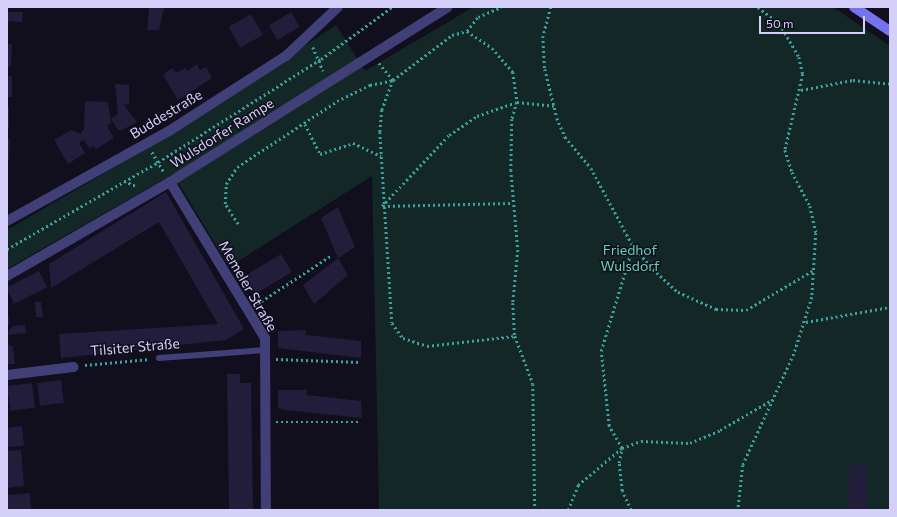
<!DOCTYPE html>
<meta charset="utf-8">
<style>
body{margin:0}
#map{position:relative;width:897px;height:517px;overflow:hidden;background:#110e1d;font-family:Commissioner,sans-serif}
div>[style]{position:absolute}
.green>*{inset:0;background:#122726}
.building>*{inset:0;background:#231d3c;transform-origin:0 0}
.path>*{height:2.5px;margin-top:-1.25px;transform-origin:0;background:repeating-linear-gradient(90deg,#3ba39d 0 2px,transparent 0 5px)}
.lane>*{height:6px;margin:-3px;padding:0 3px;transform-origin:3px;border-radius:3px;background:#413f77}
.street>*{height:10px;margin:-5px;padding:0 5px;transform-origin:5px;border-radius:5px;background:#413f77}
.secondary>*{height:10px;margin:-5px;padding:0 5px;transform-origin:5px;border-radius:5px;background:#7572ef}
span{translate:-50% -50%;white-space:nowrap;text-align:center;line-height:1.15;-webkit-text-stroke:3px #110e1d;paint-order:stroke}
.street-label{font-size:14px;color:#d5d0fa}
.park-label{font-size:14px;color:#65d1b6}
.frame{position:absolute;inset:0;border:8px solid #d5d0fa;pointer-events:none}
.scale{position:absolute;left:759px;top:16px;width:106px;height:18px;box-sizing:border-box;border:2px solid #d5d0fa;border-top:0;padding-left:5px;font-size:12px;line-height:14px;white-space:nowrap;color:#d5d0fa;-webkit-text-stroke:3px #110e1d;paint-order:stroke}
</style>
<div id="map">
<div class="green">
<div style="clip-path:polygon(473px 7px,833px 7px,890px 46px,890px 510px,379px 510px,372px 176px,229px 267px,173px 174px,7px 269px,7px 230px,173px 133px,336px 25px,365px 71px)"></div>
</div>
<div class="building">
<div style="clip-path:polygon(149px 7px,164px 8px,159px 30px,147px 30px)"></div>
<div style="clip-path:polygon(7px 12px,23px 12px,22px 22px,9px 21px,7px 29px)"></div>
<div style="left:291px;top:12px;width:17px;height:26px;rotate:59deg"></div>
<div style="left:251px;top:14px;width:24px;height:26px;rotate:60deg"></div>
<div style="clip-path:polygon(7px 44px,12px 44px,11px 66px,7px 66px)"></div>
<div style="clip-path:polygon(197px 64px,200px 70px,206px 67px,212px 78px,178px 100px,164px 77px,166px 72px,173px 68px,176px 73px,185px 68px,187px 71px)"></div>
<div style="left:7px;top:76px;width:5px;height:21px"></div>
<div style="clip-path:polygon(115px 84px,129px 85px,129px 104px,124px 105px,137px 122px,122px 130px,118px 130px,111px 119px,118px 114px)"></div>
<div style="clip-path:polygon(85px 101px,108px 102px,111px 123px,107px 126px,114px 138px,96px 149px,94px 146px,89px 148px,84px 140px,79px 143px,85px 153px,68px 164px,54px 140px,71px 130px,80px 134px,84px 129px)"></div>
<div style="left:7px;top:107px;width:2px;height:22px"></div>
<div style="clip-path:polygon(7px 139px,10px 139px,9px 161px,7px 161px)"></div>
<div style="clip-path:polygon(166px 192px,244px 329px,226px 340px,61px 358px,59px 334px,218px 324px,159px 222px,51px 288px,49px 264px)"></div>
<div style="clip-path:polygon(338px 207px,355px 247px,338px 258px,321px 218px)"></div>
<div style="left:281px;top:254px;width:21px;height:43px;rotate:59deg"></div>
<div style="clip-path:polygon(338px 258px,348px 275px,314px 304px,303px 285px)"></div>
<div style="left:39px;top:271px;width:18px;height:37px;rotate:63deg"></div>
<div style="clip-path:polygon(35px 302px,41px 302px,43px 317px,36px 317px)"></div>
<div style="clip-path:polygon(7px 308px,10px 324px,7px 325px)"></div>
<div style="clip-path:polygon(25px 325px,26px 333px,7px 335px,12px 326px)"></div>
<div style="clip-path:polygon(306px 330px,306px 335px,361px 341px,361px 358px,278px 348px,278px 331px)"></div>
<div style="clip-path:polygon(8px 344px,13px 347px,15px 364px,7px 364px)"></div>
<div style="clip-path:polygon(227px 374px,240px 374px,240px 383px,251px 383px,253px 510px,229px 510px)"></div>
<div style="left:61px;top:380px;width:23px;height:24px;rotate:83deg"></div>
<div style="left:32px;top:383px;width:25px;height:25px;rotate:83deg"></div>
<div style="clip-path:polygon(278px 390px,307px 390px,307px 395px,361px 401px,362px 418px,285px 410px,278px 408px)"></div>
<div style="clip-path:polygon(22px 426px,24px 446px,7px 447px,7px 428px)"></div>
<div style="clip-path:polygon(21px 450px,24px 486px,7px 488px,7px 451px)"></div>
<div style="left:867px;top:465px;width:45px;height:18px;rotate:90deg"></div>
<div style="clip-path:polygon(30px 493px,31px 510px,7px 510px,7px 495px)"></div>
</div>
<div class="path">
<div style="left:551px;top:7px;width:30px;rotate:105deg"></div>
<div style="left:543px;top:36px;width:33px;rotate:87deg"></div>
<div style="left:545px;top:69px;width:50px;rotate:76.2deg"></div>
<div style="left:557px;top:118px;width:21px;rotate:67deg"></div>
<div style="left:565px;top:137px;width:40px;rotate:50deg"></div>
<div style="left:591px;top:168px;width:89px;rotate:61.7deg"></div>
<div style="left:633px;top:246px;width:30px;rotate:49deg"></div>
<div style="left:653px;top:269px;width:34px;rotate:43deg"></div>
<div style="left:678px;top:292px;width:42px;rotate:24.1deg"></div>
<div style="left:716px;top:309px;width:30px;rotate:2deg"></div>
<div style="left:746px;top:310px;width:77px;rotate:-30.6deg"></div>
<div style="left:685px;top:7px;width:73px"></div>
<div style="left:758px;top:7px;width:28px;rotate:38deg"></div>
<div style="left:780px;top:24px;width:38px;rotate:60deg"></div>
<div style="left:799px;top:57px;width:17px;rotate:77deg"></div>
<div style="left:803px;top:74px;width:78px;rotate:103.3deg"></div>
<div style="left:785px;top:150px;width:23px;rotate:72deg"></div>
<div style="left:792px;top:172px;width:38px;rotate:62deg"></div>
<div style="left:810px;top:206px;width:28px;rotate:77deg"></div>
<div style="left:816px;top:233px;width:64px;rotate:93.6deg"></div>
<div style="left:812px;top:297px;width:60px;rotate:107.5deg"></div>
<div style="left:794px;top:354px;width:122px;rotate:114.7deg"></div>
<div style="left:743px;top:465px;width:45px;rotate:96.3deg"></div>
<div style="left:467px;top:31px;width:18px;rotate:-52deg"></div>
<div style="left:478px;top:17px;width:25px;rotate:-23deg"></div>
<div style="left:313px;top:47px;width:26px;rotate:67deg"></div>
<div style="left:379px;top:63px;width:22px;rotate:51deg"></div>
<div style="left:393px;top:80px;width:32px;rotate:110deg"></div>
<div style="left:382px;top:110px;width:22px;rotate:95deg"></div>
<div style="left:380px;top:132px;width:191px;rotate:86.4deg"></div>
<div style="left:392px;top:323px;width:19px;rotate:54deg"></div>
<div style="left:403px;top:338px;width:25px;rotate:18deg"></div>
<div style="left:427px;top:346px;width:89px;rotate:-6.5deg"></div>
<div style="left:801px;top:90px;width:53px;rotate:-10.9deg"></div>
<div style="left:853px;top:80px;width:37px;rotate:6deg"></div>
<div style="left:305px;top:124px;width:34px;rotate:63deg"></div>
<div style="left:320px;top:154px;width:35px;rotate:-18deg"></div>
<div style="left:353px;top:143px;width:31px;rotate:25deg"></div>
<div style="left:152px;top:152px;width:23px;rotate:59deg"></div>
<div style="left:124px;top:181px;width:15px;rotate:23deg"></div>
<div style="left:382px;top:206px;width:98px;rotate:-46.7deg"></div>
<div style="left:449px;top:135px;width:34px;rotate:-34deg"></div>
<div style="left:477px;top:116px;width:42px;rotate:-19.3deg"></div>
<div style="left:517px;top:102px;width:37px;rotate:6deg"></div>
<div style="left:383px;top:206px;width:129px;rotate:-1.3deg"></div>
<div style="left:238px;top:224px;width:24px;rotate:-123deg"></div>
<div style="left:225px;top:204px;width:20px;rotate:-87deg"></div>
<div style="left:226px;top:184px;width:20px;rotate:-57deg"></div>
<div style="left:237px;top:167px;width:120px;rotate:-33.4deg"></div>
<div style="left:337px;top:101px;width:37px;rotate:-26deg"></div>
<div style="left:370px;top:85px;width:24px;rotate:-12deg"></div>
<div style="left:393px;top:80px;width:74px;rotate:-37.3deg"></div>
<div style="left:452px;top:35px;width:16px;rotate:-15deg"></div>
<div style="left:467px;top:31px;width:30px;rotate:34deg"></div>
<div style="left:492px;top:48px;width:32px;rotate:49deg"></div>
<div style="left:513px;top:72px;width:30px;rotate:82deg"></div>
<div style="left:517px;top:102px;width:18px;rotate:106deg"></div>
<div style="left:512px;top:119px;width:51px;rotate:91.1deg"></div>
<div style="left:511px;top:170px;width:80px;rotate:85deg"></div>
<div style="left:518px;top:250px;width:53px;rotate:95.4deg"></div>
<div style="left:513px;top:303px;width:33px;rotate:87deg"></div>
<div style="left:515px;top:336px;width:51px;rotate:69.4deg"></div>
<div style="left:533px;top:384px;width:126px;rotate:89.1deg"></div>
<div style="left:7px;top:249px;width:174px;rotate:-29.9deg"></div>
<div style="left:158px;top:162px;width:193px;rotate:-32.3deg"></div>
<div style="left:321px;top:59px;width:88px;rotate:-36.2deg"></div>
<div style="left:257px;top:304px;width:90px;rotate:-33.2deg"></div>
<div style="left:806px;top:322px;width:85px;rotate:-10.1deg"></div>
<div style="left:276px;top:359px;width:84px;rotate:2deg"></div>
<div style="left:85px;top:365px;width:65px;rotate:-5.3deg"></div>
<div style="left:276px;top:422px;width:84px"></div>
<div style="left:568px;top:510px;width:27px;rotate:-68deg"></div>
<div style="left:578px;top:485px;width:57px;rotate:-40.1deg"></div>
<div style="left:622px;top:448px;width:20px;rotate:-20deg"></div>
<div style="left:641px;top:441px;width:49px;rotate:2.3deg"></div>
<div style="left:690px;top:443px;width:33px;rotate:-23deg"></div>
<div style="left:720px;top:430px;width:58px;rotate:-30.1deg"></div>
<div style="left:631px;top:510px;width:21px;rotate:-115deg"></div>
<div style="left:622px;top:491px;width:28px;rotate:-96deg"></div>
<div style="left:619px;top:463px;width:15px;rotate:-79deg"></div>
<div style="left:622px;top:448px;width:26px;rotate:-121deg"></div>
<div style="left:609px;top:426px;width:75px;rotate:-96.1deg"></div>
<div style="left:601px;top:351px;width:110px;rotate:-73.1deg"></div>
</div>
<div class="lane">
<div style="left:159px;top:358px;width:106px;rotate:-4.3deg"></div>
</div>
<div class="street">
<div style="left:170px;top:182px;width:183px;rotate:58.7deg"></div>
<div style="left:265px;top:338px;width:172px;rotate:89.7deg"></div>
<div style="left:7px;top:221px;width:185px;rotate:-29.1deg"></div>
<div style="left:169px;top:131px;width:139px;rotate:-32.7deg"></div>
<div style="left:286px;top:56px;width:71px;rotate:-43.3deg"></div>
<div style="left:7px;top:276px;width:188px;rotate:-30deg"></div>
<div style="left:170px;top:182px;width:328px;rotate:-32.2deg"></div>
<div style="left:7px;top:375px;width:67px;rotate:-6.8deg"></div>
</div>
<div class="secondary">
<div style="left:854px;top:7px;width:43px;rotate:33.7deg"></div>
</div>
<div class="street-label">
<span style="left:166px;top:114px;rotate:-31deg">Buddestraße</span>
<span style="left:222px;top:133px;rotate:-32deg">Wulsdorfer Rampe</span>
<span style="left:248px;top:286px;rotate:60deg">Memeler Straße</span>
<span style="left:135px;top:347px;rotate:-5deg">Tilsiter Straße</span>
</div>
<div class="park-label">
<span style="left:630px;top:258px">Friedhof<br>Wulsdorf</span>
</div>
<div class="frame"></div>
<div class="scale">50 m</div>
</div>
